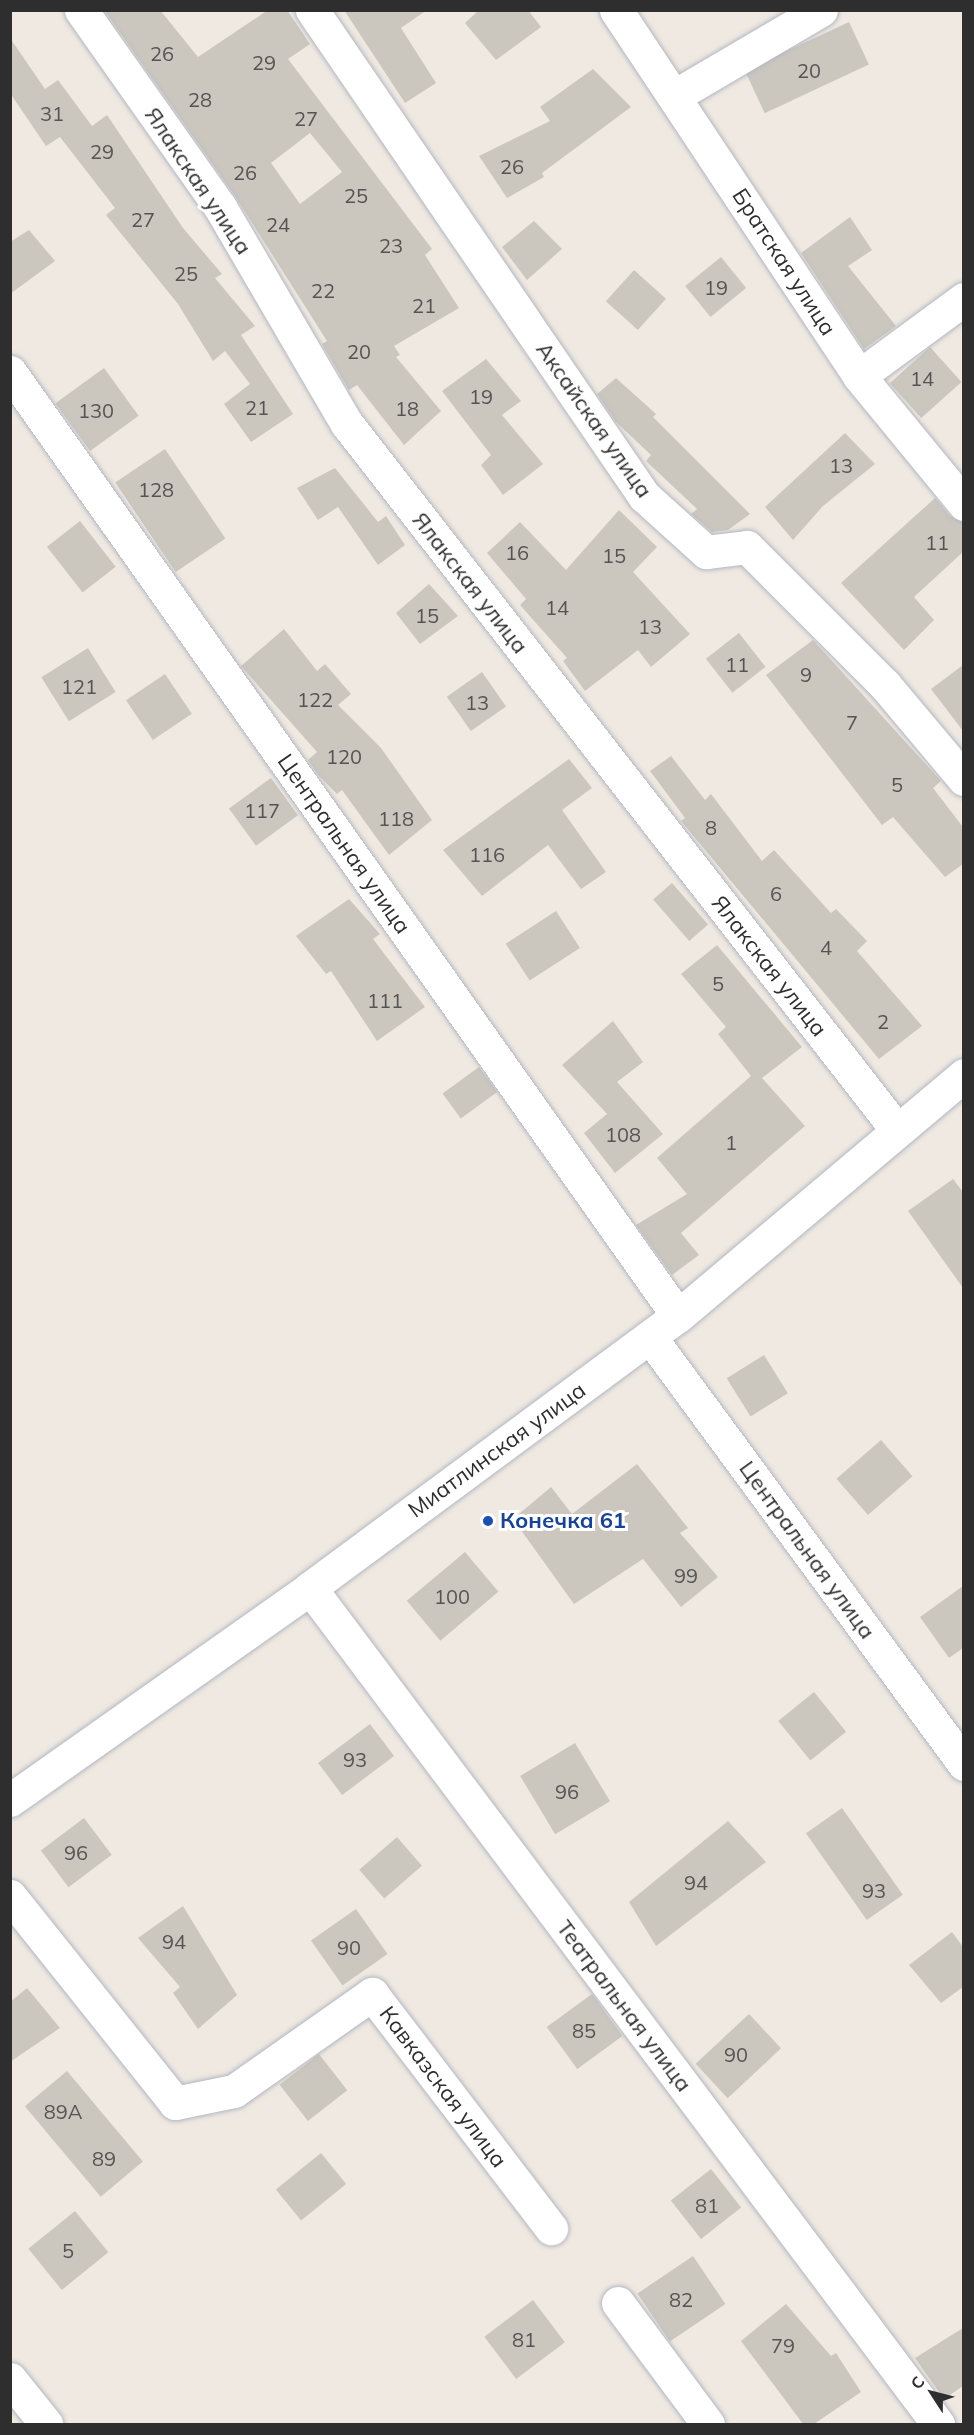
<!DOCTYPE html>
<meta charset="utf-8">
<style>
body{margin:0}
#map{position:relative;width:974px;height:2435px;overflow:hidden;background:#efe9e1;font-family:Mulish,sans-serif}
div>[style]{position:absolute}
.building>*{inset:0;background:#cbc7bf;transform-origin:0 0}
.roads{filter:drop-shadow(0 0 2px #b4b7c1) drop-shadow(0 0 2px #b4b7c1)}
.minor>*{height:33px;margin:-16.5px;padding:0 16.5px;transform-origin:16.5px;border-radius:16.5px;background:#fff}
.dots>*{width:16px;height:16px;translate:-50% -50%;box-sizing:border-box;border:3px solid #fff;border-radius:50%}
span{translate:-50% -50%;white-space:nowrap;text-align:center;line-height:1.15;-webkit-text-stroke:6px #fff;paint-order:stroke}
.number-label{font-size:20px;color:#555452}
.number-label span{-webkit-text-stroke-width:0}
.street-label{font-size:22px;color:#2e2e2e}
.transit-label{font-size:22px;color:#164399;font-weight:700}
.left{translate:0 -50%;text-align:left}
.frame{position:absolute;inset:0;border:12px solid #2e2e2e;pointer-events:none}
.north{position:absolute;left:902px;top:2363px;width:60px;height:60px;-webkit-text-stroke:4px #fff;paint-order:stroke;rotate:306deg;font-size:16px;font-weight:700;line-height:24px;text-align:center;color:#2e2e2e}
.north::after{content:'';display:block;margin:auto;width:21px;height:27px;background:#2e2e2e;clip-path:polygon(50% 0,100% 100%,50% 72%,0 100%)}
</style>
<div id="map">
<div class="building">
<div style="clip-path:polygon(evenodd,104px 10px,160px 10px,198px 57px,268px 10px,287px 10px,310px 44px,288px 59px,432px 249px,425px 255px,459px 308px,394px 346px,400px 355px,396px 357px,441px 411px,404px 445px,357px 385px,349px 390px,322px 344px,327px 341px,235px 196px,104px 10px,310px 133px,342px 172px,300px 204px,271px 163px,310px 133px)"></div>
<div style="clip-path:polygon(344px 10px,427px 10px,401px 28px,436px 83px,405px 103px)"></div>
<div style="clip-path:polygon(479px 10px,528px 10px,541px 27px,496px 60px,465px 23px)"></div>
<div style="left:849px;top:22px;width:47px;height:115px;rotate:65deg"></div>
<div style="clip-path:polygon(10px 38px,45px 89px,58px 80px,92px 126px,107px 115px,183px 228px,222px 274px,215px 278px,255px 326px,241px 335px,293px 414px,251px 442px,224px 404px,250px 384px,225px 351px,213px 361px,178px 304px,106px 215px,115px 208px,60px 137px,46px 146px,10px 93px)"></div>
<div style="clip-path:polygon(593px 69px,631px 107px,542px 173px,544px 177px,507px 198px,479px 156px,550px 121px,540px 107px)"></div>
<div style="clip-path:polygon(850px 217px,872px 250px,848px 266px,896px 326px,864px 349px,801px 253px)"></div>
<div style="clip-path:polygon(534px 221px,562px 249px,527px 280px,502px 247px)"></div>
<div style="clip-path:polygon(29px 230px,55px 261px,10px 294px,10px 242px)"></div>
<div style="left:721px;top:257px;width:40px;height:46px;rotate:51deg"></div>
<div style="left:634px;top:270px;width:43px;height:42px;rotate:42deg"></div>
<div style="left:930px;top:347px;width:47px;height:54px;rotate:48deg"></div>
<div style="clip-path:polygon(486px 359px,521px 401px,502px 415px,543px 464px,503px 495px,481px 465px,491px 455px,442px 391px)"></div>
<div style="left:104px;top:368px;width:59px;height:60px;rotate:54deg"></div>
<div style="clip-path:polygon(616px 378px,656px 414px,653px 417px,750px 514px,728px 530px,712px 532px,691px 514px,697px 509px,646px 461px,651px 455px,616px 422px,597px 394px)"></div>
<div style="clip-path:polygon(845px 433px,875px 464px,823px 506px,793px 540px,765px 507px)"></div>
<div style="left:165px;top:449px;width:108px;height:60px;rotate:56deg"></div>
<div style="clip-path:polygon(335px 468px,378px 522px,386px 516px,405px 545px,378px 565px,338px 507px,318px 520px,297px 488px)"></div>
<div style="clip-path:polygon(935px 498px,950px 516px,963px 522px,963px 552px,914px 597px,934px 620px,904px 650px,841px 583px)"></div>
<div style="clip-path:polygon(619px 510px,657px 547px,633px 572px,690px 634px,651px 667px,638px 650px,585px 691px,563px 661px,567px 658px,520px 605px,526px 599px,487px 553px,520px 522px,566px 570px)"></div>
<div style="left:80px;top:521px;width:58px;height:42px;rotate:52deg"></div>
<div style="clip-path:polygon(429px 584px,458px 616px,420px 644px,396px 613px)"></div>
<div style="clip-path:polygon(284px 629px,317px 671px,325px 664px,351px 694px,338px 705px,381px 748px,432px 820px,389px 855px,342px 790px,337px 794px,319px 776px,308px 760px,317px 752px,241px 666px)"></div>
<div style="left:739px;top:633px;width:43px;height:42px;rotate:52deg"></div>
<div style="clip-path:polygon(813px 640px,941px 781px,933px 788px,963px 827px,963px 864px,945px 877px,893px 817px,882px 825px,766px 675px)"></div>
<div style="left:88px;top:648px;width:52px;height:55px;rotate:58deg"></div>
<div style="clip-path:polygon(963px 665px,963px 731px,931px 689px)"></div>
<div style="left:482px;top:672px;width:42px;height:43px;rotate:55deg"></div>
<div style="left:165px;top:674px;width:48px;height:47px;rotate:56deg"></div>
<div style="clip-path:polygon(671px 756px,705px 800px,711px 794px,762px 861px,774px 850px,831px 913px,836px 909px,867px 941px,857px 951px,922px 1026px,879px 1059px,681px 821px,685px 818px,650px 771px)"></div>
<div style="clip-path:polygon(569px 759px,592px 788px,562px 810px,606px 872px,581px 889px,548px 845px,482px 896px,443px 850px)"></div>
<div style="left:271px;top:778px;width:46px;height:52px;rotate:54deg"></div>
<div style="left:672px;top:883px;width:55px;height:25px;rotate:49deg"></div>
<div style="clip-path:polygon(349px 899px,380px 934px,373px 939px,425px 1007px,377px 1041px,331px 971px,326px 974px,296px 936px)"></div>
<div style="left:556px;top:911px;width:44px;height:60px;rotate:57deg"></div>
<div style="clip-path:polygon(717px 945px,802px 1047px,762px 1078px,805px 1126px,681px 1233px,699px 1255px,672px 1275px,636px 1225px,687px 1194px,657px 1158px,751px 1076px,718px 1034px,726px 1027px,681px 974px)"></div>
<div style="clip-path:polygon(613px 1021px,643px 1062px,617px 1082px,663px 1134px,615px 1173px,584px 1133px,607px 1114px,562px 1065px)"></div>
<div style="left:479px;top:1067px;width:31px;height:45px;rotate:54deg"></div>
<div style="clip-path:polygon(953px 1179px,963px 1192px,963px 1288px,908px 1211px)"></div>
<div style="left:764px;top:1355px;width:45px;height:44px;rotate:58deg"></div>
<div style="left:881px;top:1440px;width:48px;height:59px;rotate:49deg"></div>
<div style="clip-path:polygon(637px 1464px,688px 1528px,680px 1533px,718px 1577px,681px 1607px,643px 1559px,574px 1604px,513px 1519px,551px 1487px,572px 1514px)"></div>
<div style="left:465px;top:1552px;width:52px;height:76px;rotate:50deg"></div>
<div style="clip-path:polygon(963px 1586px,963px 1648px,949px 1658px,920px 1617px)"></div>
<div style="left:814px;top:1692px;width:51px;height:46px;rotate:51deg"></div>
<div style="left:370px;top:1724px;width:40px;height:65px;rotate:53deg"></div>
<div style="left:575px;top:1743px;width:68px;height:64px;rotate:59deg"></div>
<div style="left:842px;top:1808px;width:106px;height:44px;rotate:55deg"></div>
<div style="left:84px;top:1818px;width:46px;height:54px;rotate:53deg"></div>
<div style="clip-path:polygon(728px 1821px,766px 1862px,656px 1946px,629px 1902px)"></div>
<div style="left:397px;top:1837px;width:38px;height:50px;rotate:49deg"></div>
<div style="clip-path:polygon(183px 1906px,237px 1995px,198px 2029px,173px 1993px,180px 1987px,138px 1938px)"></div>
<div style="left:356px;top:1909px;width:55px;height:55px;rotate:55deg"></div>
<div style="clip-path:polygon(952px 1932px,963px 1947px,963px 1987px,941px 2003px,909px 1965px)"></div>
<div style="clip-path:polygon(27px 1988px,60px 2028px,10px 2062px,10px 2002px)"></div>
<div style="left:592px;top:1994px;width:52px;height:56px;rotate:54deg"></div>
<div style="left:749px;top:2014px;width:47px;height:73px;rotate:47deg"></div>
<div style="left:319px;top:2054px;width:46px;height:50px;rotate:52deg"></div>
<div style="left:67px;top:2071px;width:118px;height:55px;rotate:50deg"></div>
<div style="left:321px;top:2153px;width:40px;height:58px;rotate:51deg"></div>
<div style="left:711px;top:2169px;width:49px;height:51px;rotate:52deg"></div>
<div style="left:75px;top:2211px;width:53px;height:60px;rotate:51deg"></div>
<div style="left:693px;top:2256px;width:58px;height:67px;rotate:56deg"></div>
<div style="left:533px;top:2300px;width:53px;height:61px;rotate:53deg"></div>
<div style="clip-path:polygon(786px 2304px,831px 2356px,836px 2353px,861px 2392px,814px 2424px,803px 2424px,741px 2341px)"></div>
<div style="clip-path:polygon(963px 2328px,963px 2386px,944px 2399px,915px 2358px)"></div>
</div>
<div class="roads">
<div class="minor">
<div style="left:81px;top:10px;width:241px;rotate:54.8deg"></div>
<div style="left:220px;top:207px;width:251px;rotate:59.7deg"></div>
<div style="left:347px;top:424px;width:895px;rotate:52.08deg"></div>
<div style="left:312px;top:10px;width:589px;rotate:55.66deg"></div>
<div style="left:644px;top:496px;width:84px;rotate:42.1deg"></div>
<div style="left:706px;top:552px;width:41px;rotate:-7deg"></div>
<div style="left:747px;top:547px;width:195px;rotate:45deg"></div>
<div style="left:885px;top:685px;width:123px;rotate:50deg"></div>
<div style="left:616px;top:10px;width:439px;rotate:56.4deg"></div>
<div style="left:859px;top:376px;width:166px;rotate:50.6deg"></div>
<div style="left:676px;top:95px;width:168px;rotate:-30.4deg"></div>
<div style="left:10px;top:372px;width:1156px;rotate:54.72deg"></div>
<div style="left:859px;top:376px;width:130px;rotate:-36.3deg"></div>
<div style="left:650px;top:1337px;width:530px;rotate:53.67deg"></div>
<div style="left:310px;top:1588px;width:1046px;rotate:53.09deg"></div>
<div style="left:10px;top:1800px;width:367px;rotate:-35.2deg"></div>
<div style="left:310px;top:1588px;width:458px;rotate:-36.5deg"></div>
<div style="left:678px;top:1316px;width:374px;rotate:-40.1deg"></div>
<div style="left:10px;top:1896px;width:265px;rotate:51.4deg"></div>
<div style="left:175px;top:2103px;width:60px;rotate:-11.5deg"></div>
<div style="left:234px;top:2091px;width:169px;rotate:-35.1deg"></div>
<div style="left:372px;top:1994px;width:295px;rotate:52.6deg"></div>
<div style="left:618px;top:2303px;width:151px;rotate:53.4deg"></div>
<div style="left:10px;top:2379px;width:58px;rotate:51.3deg"></div>
</div>
</div>
<div class="dots">
<div style="left:488px;top:1521px;background:#1a4fb4"></div>
</div>
<div class="number-label">
<span style="left:162px;top:53px">26</span>
<span style="left:264px;top:62px">29</span>
<span style="left:809px;top:70px">20</span>
<span style="left:200px;top:99px">28</span>
<span style="left:52px;top:113px">31</span>
<span style="left:306px;top:118px">27</span>
<span style="left:102px;top:151px">29</span>
<span style="left:512px;top:166px">26</span>
<span style="left:245px;top:172px">26</span>
<span style="left:356px;top:195px">25</span>
<span style="left:143px;top:219px">27</span>
<span style="left:278px;top:224px">24</span>
<span style="left:391px;top:245px">23</span>
<span style="left:186px;top:273px">25</span>
<span style="left:716px;top:287px">19</span>
<span style="left:323px;top:290px">22</span>
<span style="left:424px;top:305px">21</span>
<span style="left:359px;top:351px">20</span>
<span style="left:922px;top:378px">14</span>
<span style="left:481px;top:396px">19</span>
<span style="left:257px;top:407px">21</span>
<span style="left:407px;top:408px">18</span>
<span style="left:96px;top:410px">130</span>
<span style="left:841px;top:465px">13</span>
<span style="left:156px;top:489px">128</span>
<span style="left:937px;top:542px">11</span>
<span style="left:517px;top:552px">16</span>
<span style="left:614px;top:555px">15</span>
<span style="left:557px;top:607px">14</span>
<span style="left:427px;top:615px">15</span>
<span style="left:650px;top:626px">13</span>
<span style="left:737px;top:664px">11</span>
<span style="left:806px;top:674px">9</span>
<span style="left:79px;top:686px">121</span>
<span style="left:315px;top:699px">122</span>
<span style="left:477px;top:702px">13</span>
<span style="left:852px;top:722px">7</span>
<span style="left:344px;top:756px">120</span>
<span style="left:897px;top:784px">5</span>
<span style="left:262px;top:810px">117</span>
<span style="left:396px;top:818px">118</span>
<span style="left:711px;top:827px">8</span>
<span style="left:487px;top:854px">116</span>
<span style="left:776px;top:893px">6</span>
<span style="left:826px;top:947px">4</span>
<span style="left:718px;top:983px">5</span>
<span style="left:385px;top:1000px">111</span>
<span style="left:883px;top:1021px">2</span>
<span style="left:623px;top:1134px">108</span>
<span style="left:731px;top:1142px">1</span>
<span style="left:686px;top:1575px">99</span>
<span style="left:452px;top:1596px">100</span>
<span style="left:355px;top:1759px">93</span>
<span style="left:567px;top:1791px">96</span>
<span style="left:76px;top:1852px">96</span>
<span style="left:696px;top:1882px">94</span>
<span style="left:874px;top:1890px">93</span>
<span style="left:174px;top:1941px">94</span>
<span style="left:349px;top:1947px">90</span>
<span style="left:584px;top:2030px">85</span>
<span style="left:736px;top:2054px">90</span>
<span style="left:63px;top:2111px">89А</span>
<span style="left:104px;top:2158px">89</span>
<span style="left:707px;top:2205px">81</span>
<span style="left:68px;top:2250px">5</span>
<span style="left:681px;top:2299px">82</span>
<span style="left:524px;top:2339px">81</span>
<span style="left:783px;top:2345px">79</span>
</div>
<div class="street-label">
<span style="left:198px;top:181px;rotate:56deg">Ялакская улица</span>
<span style="left:784px;top:262px;rotate:57deg">Братская улица</span>
<span style="left:594px;top:420px;rotate:55deg">Аксайская улица</span>
<span style="left:470px;top:583px;rotate:52deg">Ялакская улица</span>
<span style="left:344px;top:844px;rotate:55deg">Центральная улица</span>
<span style="left:769px;top:966px;rotate:52deg">Ялакская улица</span>
<span style="left:497px;top:1450px;rotate:-36deg">Миатлинская улица</span>
<span style="left:807px;top:1550px;rotate:54deg">Центральная улица</span>
<span style="left:624px;top:2006px;rotate:53deg">Театральная улица</span>
<span style="left:443px;top:2087px;rotate:53deg">Кавказская улица</span>
</div>
<div class="transit-label">
<span class="left" style="left:500px;top:1521px">Конечка 61</span>
</div>
<div class="frame"></div>
<div class="north">С</div>
</div>
